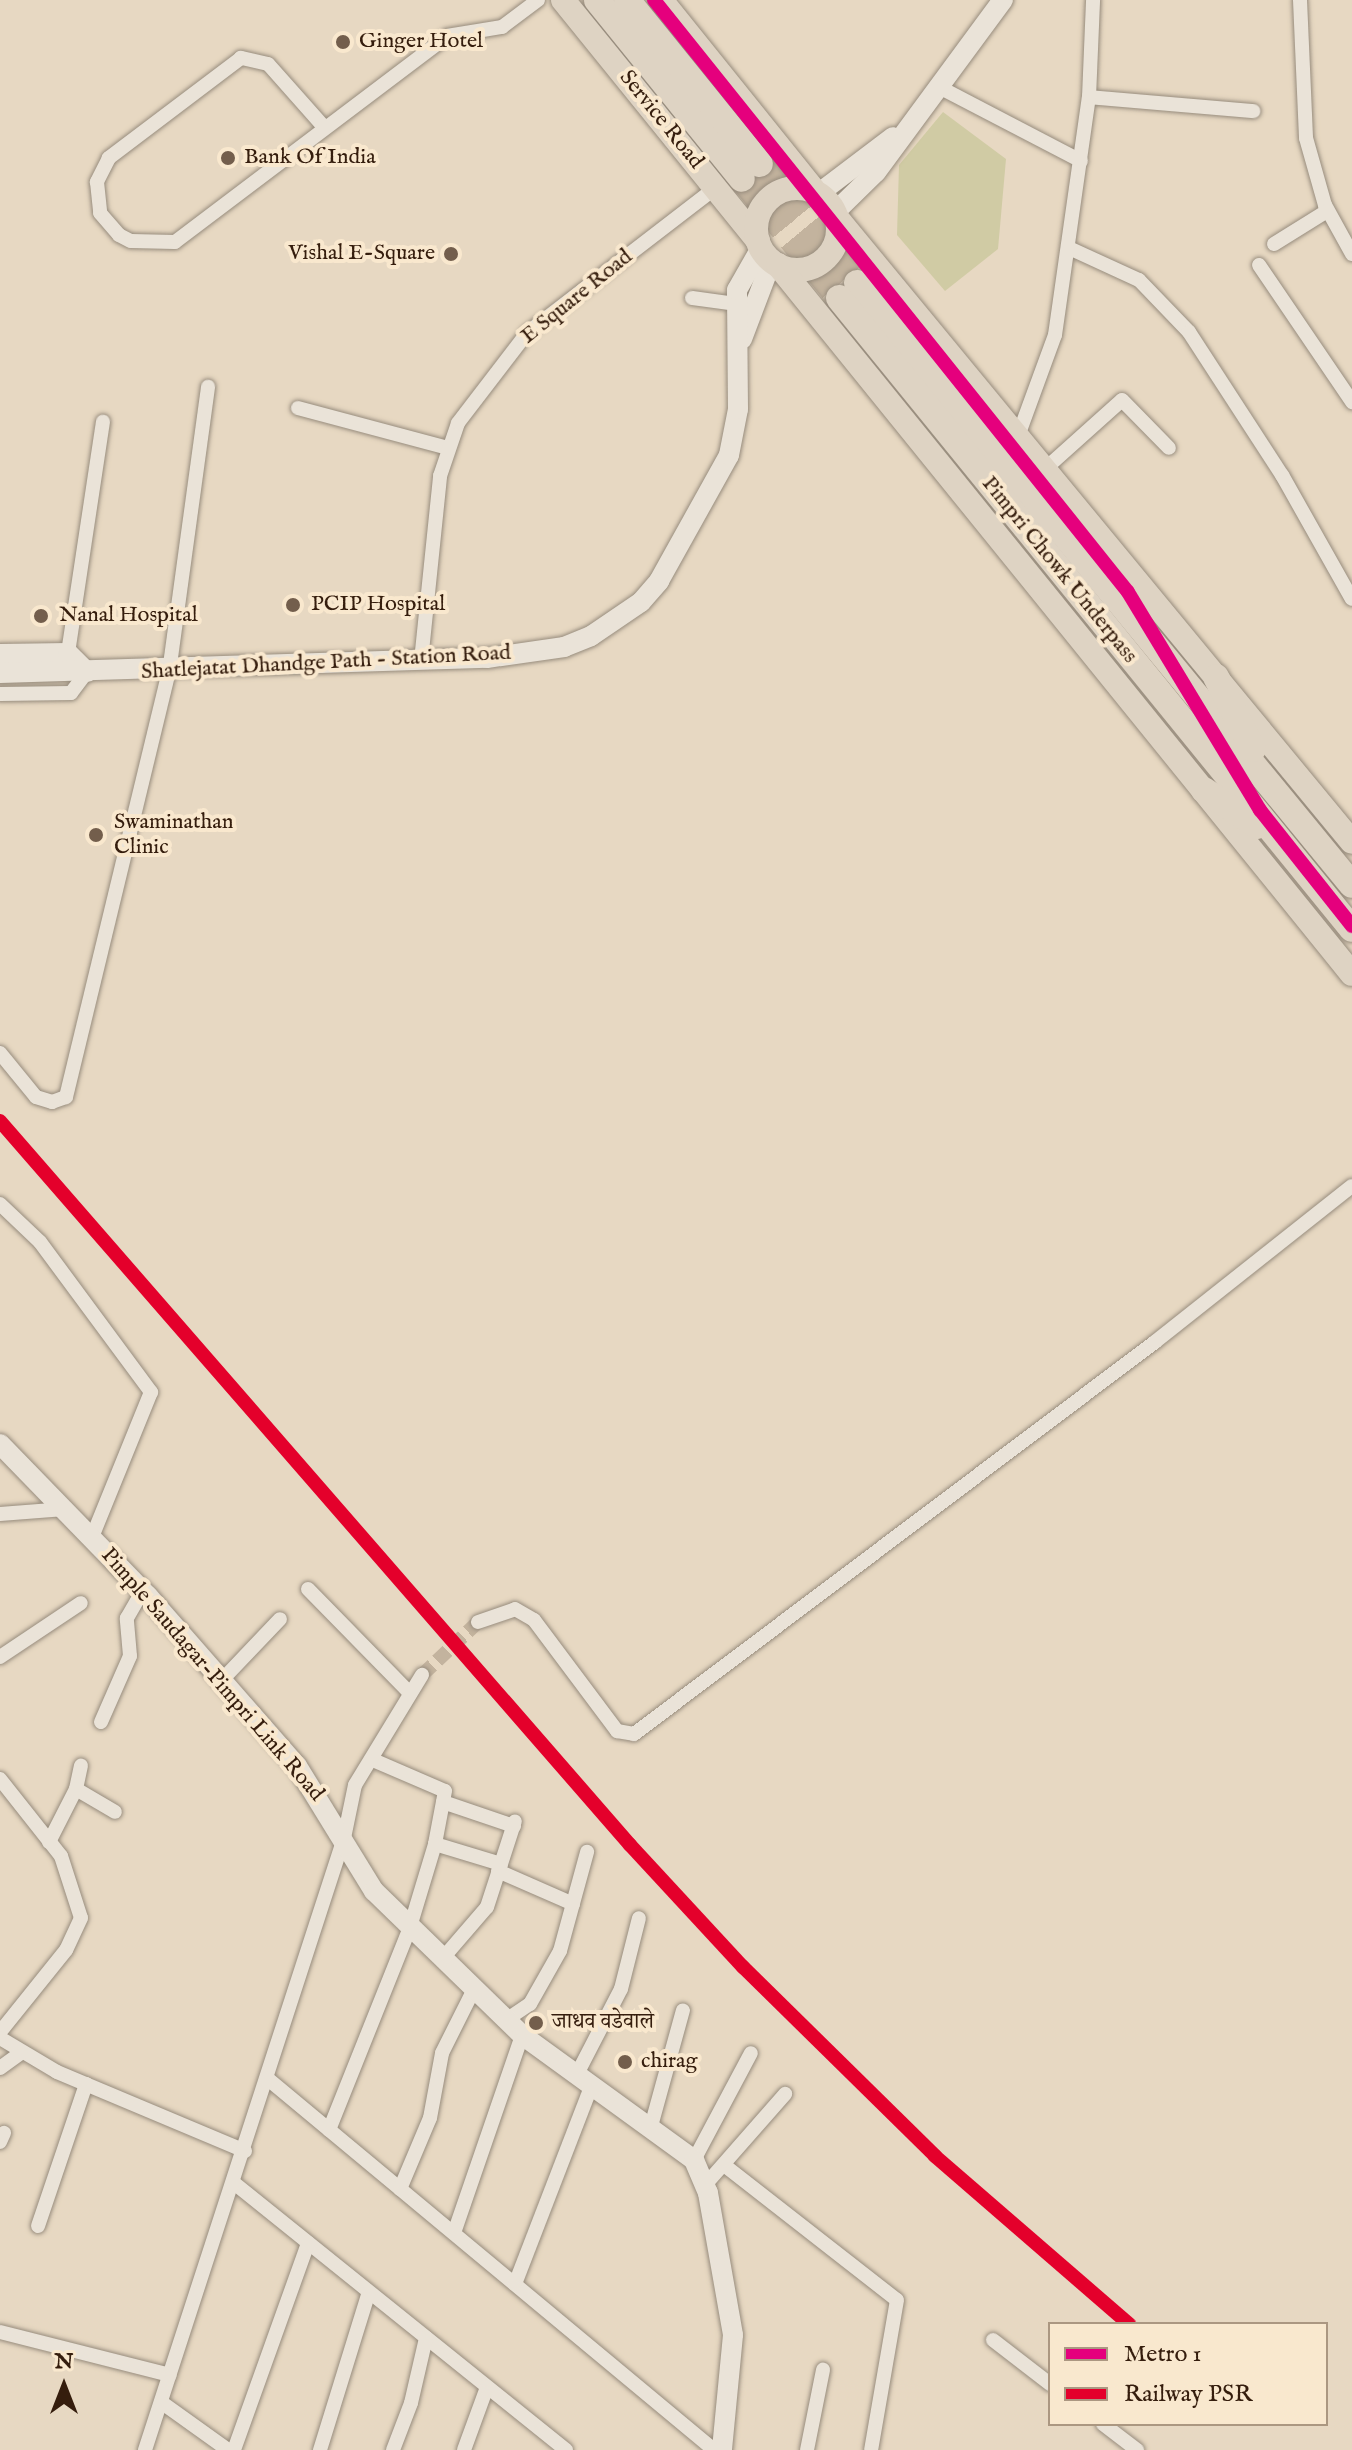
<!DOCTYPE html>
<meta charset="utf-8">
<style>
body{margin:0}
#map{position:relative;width:1352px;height:2450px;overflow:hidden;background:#e7d8c2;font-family:"IM FELL English","Noto Serif Devanagari",serif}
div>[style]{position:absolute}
.green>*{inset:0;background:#d0cba4}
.street-tunnel>*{height:14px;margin-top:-7px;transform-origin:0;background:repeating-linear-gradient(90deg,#c3b39e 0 14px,transparent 0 21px)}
.highway-tunnel>*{height:26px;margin-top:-13px;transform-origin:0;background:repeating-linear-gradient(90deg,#c3b39e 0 26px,transparent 0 39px)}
.roads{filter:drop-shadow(0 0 2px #978c7d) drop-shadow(0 0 2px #978c7d)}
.street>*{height:14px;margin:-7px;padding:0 7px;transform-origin:7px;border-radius:7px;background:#eae3d8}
.secondary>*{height:20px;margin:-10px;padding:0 10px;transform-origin:10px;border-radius:10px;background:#eae3d8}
.primary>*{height:24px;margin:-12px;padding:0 12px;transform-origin:12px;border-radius:12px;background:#ded3c3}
.primary>.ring{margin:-12px;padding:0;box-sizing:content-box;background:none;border:24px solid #ded3c3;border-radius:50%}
.highway>*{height:26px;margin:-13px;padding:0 13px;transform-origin:13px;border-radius:13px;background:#ded3c3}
.rail-1>*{height:14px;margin:-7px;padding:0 7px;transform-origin:7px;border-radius:7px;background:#e4002b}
.metro-1>*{height:14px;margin:-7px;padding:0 7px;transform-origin:7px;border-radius:7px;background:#e5007d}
.dots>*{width:22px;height:22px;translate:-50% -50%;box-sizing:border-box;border:4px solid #f9e8ce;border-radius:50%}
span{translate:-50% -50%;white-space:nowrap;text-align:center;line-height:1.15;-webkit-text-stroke:8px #f9e8ce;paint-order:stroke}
.poi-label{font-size:22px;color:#351d0d}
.left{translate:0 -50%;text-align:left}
.right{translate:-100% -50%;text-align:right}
.street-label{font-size:22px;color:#351d0d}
.legend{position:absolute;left:1048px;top:2322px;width:280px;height:104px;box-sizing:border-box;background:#f9e8ce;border:2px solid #ab9781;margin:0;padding:10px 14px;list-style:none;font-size:24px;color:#351d0d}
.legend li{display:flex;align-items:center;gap:16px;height:40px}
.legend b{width:40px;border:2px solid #ab9781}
.north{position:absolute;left:24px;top:2346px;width:80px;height:80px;-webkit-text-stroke:6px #f9e8ce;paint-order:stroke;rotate:0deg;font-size:22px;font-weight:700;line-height:32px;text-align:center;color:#351d0d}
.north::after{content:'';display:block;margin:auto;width:28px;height:36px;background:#351d0d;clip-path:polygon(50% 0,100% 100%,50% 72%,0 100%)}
</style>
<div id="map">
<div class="green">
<div style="clip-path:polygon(943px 112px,1006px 159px,998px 249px,945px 291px,897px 235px,899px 165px)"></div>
</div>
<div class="street-tunnel">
<div style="left:422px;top:1675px;width:77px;rotate:-43.4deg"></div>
</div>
<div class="highway-tunnel">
<div style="left:760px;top:164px;width:154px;rotate:50.8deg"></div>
<div style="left:742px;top:179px;width:154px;rotate:50.8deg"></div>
</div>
<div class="roads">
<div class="street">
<div style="left:1300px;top:0;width:138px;rotate:87.5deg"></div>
<div style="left:1306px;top:138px;width:70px;rotate:74.2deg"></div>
<div style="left:1325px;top:205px;width:56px;rotate:61.1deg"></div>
<div style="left:939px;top:87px;width:160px;rotate:27.5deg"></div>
<div style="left:1089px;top:97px;width:165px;rotate:4.9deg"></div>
<div style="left:324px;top:127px;width:84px;rotate:-131.6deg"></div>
<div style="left:268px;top:64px;width:28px;rotate:-167deg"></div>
<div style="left:241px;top:58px;width:166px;rotate:142.9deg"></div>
<div style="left:109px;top:158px;width:27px;rotate:117deg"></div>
<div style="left:97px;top:182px;width:31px;rotate:84deg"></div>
<div style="left:100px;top:213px;width:29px;rotate:49deg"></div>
<div style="left:119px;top:235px;width:13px;rotate:27deg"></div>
<div style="left:131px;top:241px;width:44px;rotate:1.3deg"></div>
<div style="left:175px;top:242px;width:341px;rotate:-37.1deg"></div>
<div style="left:447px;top:36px;width:56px;rotate:-9.3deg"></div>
<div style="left:502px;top:27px;width:45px;rotate:-36.9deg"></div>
<div style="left:1274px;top:244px;width:62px;rotate:-31.9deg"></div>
<div style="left:1069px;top:248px;width:77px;rotate:24.6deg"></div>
<div style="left:1139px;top:280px;width:72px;rotate:46.1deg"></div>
<div style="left:1189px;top:332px;width:171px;rotate:57deg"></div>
<div style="left:1282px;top:475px;width:142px;rotate:60.6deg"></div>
<div style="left:1259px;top:265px;width:166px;rotate:55.8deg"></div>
<div style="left:692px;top:298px;width:44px;rotate:7.8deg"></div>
<div style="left:298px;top:408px;width:155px;rotate:14.9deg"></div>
<div style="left:1018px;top:436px;width:108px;rotate:-69.9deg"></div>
<div style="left:1055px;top:335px;width:240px;rotate:-81.9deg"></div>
<div style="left:1089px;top:97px;width:97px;rotate:-87.6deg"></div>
<div style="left:1045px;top:469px;width:103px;rotate:-41.9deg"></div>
<div style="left:1122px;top:400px;width:67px;rotate:45.6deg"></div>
<div style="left:68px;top:653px;width:234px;rotate:-81.4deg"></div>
<div style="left:421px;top:661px;width:186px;rotate:-84.1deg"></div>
<div style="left:440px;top:476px;width:56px;rotate:-71.2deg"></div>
<div style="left:458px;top:423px;width:113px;rotate:-52.5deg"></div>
<div style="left:527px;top:333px;width:237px;rotate:-37.6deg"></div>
<div style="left:0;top:694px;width:71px;rotate:-0.8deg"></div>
<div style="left:71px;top:693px;width:26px;rotate:-53deg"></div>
<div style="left:0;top:1053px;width:57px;rotate:50.7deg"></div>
<div style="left:36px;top:1097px;width:17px;rotate:17deg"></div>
<div style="left:52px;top:1102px;width:15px;rotate:-20deg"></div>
<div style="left:66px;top:1097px;width:437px;rotate:-76.4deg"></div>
<div style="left:169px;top:672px;width:288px;rotate:-82.2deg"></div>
<div style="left:0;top:1204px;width:55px;rotate:43.5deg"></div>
<div style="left:40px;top:1242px;width:187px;rotate:53.5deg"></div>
<div style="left:151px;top:1392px;width:157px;rotate:112.1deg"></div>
<div style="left:0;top:1514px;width:65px;rotate:-4.4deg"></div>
<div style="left:308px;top:1589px;width:146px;rotate:45.6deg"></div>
<div style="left:478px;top:1622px;width:39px;rotate:-19deg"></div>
<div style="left:515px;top:1609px;width:22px;rotate:30deg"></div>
<div style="left:534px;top:1620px;width:139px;rotate:53.2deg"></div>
<div style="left:617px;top:1731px;width:17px;rotate:10deg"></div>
<div style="left:634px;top:1734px;width:652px;rotate:-36.96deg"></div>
<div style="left:1155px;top:1342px;width:251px;rotate:-38.4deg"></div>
<div style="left:0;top:1657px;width:97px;rotate:-33.7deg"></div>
<div style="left:222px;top:1680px;width:84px;rotate:-46.4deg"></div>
<div style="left:101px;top:1722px;width:72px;rotate:-66.3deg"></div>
<div style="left:130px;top:1656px;width:38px;rotate:-95deg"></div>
<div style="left:127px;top:1618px;width:32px;rotate:-60deg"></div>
<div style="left:373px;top:1760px;width:78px;rotate:23.3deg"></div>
<div style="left:445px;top:1791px;width:54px;rotate:100.7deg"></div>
<div style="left:0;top:1779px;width:98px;rotate:51.6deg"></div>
<div style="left:61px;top:1856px;width:65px;rotate:72.1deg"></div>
<div style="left:81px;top:1918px;width:35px;rotate:115deg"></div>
<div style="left:66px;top:1950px;width:105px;rotate:128.8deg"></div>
<div style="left:76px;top:1789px;width:24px;rotate:-78deg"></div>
<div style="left:443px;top:1802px;width:75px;rotate:18.7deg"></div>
<div style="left:49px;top:1842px;width:59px;rotate:-63deg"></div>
<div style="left:76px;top:1789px;width:45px;rotate:30.5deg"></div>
<div style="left:498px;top:1871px;width:82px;rotate:23.7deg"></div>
<div style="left:443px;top:1958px;width:67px;rotate:-49.2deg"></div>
<div style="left:487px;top:1907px;width:90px;rotate:-72deg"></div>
<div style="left:506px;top:2020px;width:29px;rotate:-34deg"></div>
<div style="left:530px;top:2004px;width:61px;rotate:-60.5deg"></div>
<div style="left:560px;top:1951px;width:103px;rotate:-74.7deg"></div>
<div style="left:0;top:2038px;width:66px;rotate:30.8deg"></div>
<div style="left:57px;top:2072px;width:204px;rotate:22.8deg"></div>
<div style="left:0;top:2068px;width:26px;rotate:-36deg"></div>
<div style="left:576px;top:2076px;width:98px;rotate:-62.7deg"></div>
<div style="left:621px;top:1989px;width:73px;rotate:-75.8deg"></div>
<div style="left:268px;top:2079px;width:580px;rotate:39.75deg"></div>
<div style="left:329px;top:2130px;width:219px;rotate:-68.2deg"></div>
<div style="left:410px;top:1927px;width:87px;rotate:-73.2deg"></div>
<div style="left:435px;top:1844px;width:69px;rotate:16.9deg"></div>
<div style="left:650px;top:2130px;width:124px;rotate:-74.6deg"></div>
<div style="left:0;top:2142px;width:10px;rotate:-66deg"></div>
<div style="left:694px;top:2160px;width:121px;rotate:-62deg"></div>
<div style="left:724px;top:2165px;width:219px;rotate:38deg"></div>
<div style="left:897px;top:2300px;width:152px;rotate:99.8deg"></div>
<div style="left:234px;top:2183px;width:426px;rotate:38.8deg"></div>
<div style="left:706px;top:2184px;width:120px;rotate:-48.7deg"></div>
<div style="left:400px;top:2189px;width:77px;rotate:-67.1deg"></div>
<div style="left:430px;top:2118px;width:66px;rotate:-79.5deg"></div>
<div style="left:442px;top:2053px;width:72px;rotate:-63.4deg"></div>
<div style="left:38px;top:2226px;width:150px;rotate:-71.3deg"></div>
<div style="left:454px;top:2233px;width:209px;rotate:-71deg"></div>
<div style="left:515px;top:2284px;width:211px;rotate:-68.9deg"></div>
<div style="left:0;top:2332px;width:175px;rotate:14.2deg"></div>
<div style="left:993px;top:2340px;width:72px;rotate:37.7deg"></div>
<div style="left:161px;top:2402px;width:82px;rotate:35.6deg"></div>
<div style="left:1103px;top:2424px;width:43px;rotate:37.4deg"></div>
<div style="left:145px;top:2450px;width:644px;rotate:-71.99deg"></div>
<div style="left:344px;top:1838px;width:54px;rotate:-78.3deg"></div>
<div style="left:355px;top:1785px;width:129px;rotate:-58.7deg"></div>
<div style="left:234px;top:2450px;width:220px;rotate:-70.3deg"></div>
<div style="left:320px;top:2450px;width:165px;rotate:-72.8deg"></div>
<div style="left:393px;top:2450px;width:50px;rotate:-69deg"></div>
<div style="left:411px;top:2403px;width:67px;rotate:-77deg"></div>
<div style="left:464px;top:2450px;width:67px;rotate:-69.9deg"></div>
<div style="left:807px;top:2450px;width:82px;rotate:-78.7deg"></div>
</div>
<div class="secondary">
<div style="left:818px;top:194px;width:94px;rotate:-37.2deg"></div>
<div style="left:835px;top:212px;width:57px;rotate:-44.3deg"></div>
<div style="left:876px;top:172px;width:214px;rotate:-53.6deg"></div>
<div style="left:742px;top:339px;width:85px;rotate:-69.2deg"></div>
<div style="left:0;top:654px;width:68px;rotate:-0.8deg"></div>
<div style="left:68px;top:653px;width:27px;rotate:45deg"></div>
<div style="left:0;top:673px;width:487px;rotate:-1.8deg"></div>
<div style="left:487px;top:658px;width:78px;rotate:-8.1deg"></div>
<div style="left:564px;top:647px;width:29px;rotate:-22deg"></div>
<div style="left:591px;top:636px;width:60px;rotate:-34.2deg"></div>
<div style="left:641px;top:602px;width:28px;rotate:-49deg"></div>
<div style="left:659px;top:581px;width:144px;rotate:-60.9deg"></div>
<div style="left:729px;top:455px;width:47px;rotate:-78.9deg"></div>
<div style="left:738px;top:409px;width:119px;rotate:-90.5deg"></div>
<div style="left:737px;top:290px;width:48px;rotate:-60.3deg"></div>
<div style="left:0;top:1444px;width:212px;rotate:45.8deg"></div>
<div style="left:148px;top:1596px;width:226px;rotate:48.8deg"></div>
<div style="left:297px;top:1766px;width:147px;rotate:58.4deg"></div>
<div style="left:374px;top:1891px;width:206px;rotate:44.2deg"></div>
<div style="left:522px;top:2035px;width:213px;rotate:36deg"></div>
<div style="left:694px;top:2160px;width:36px;rotate:67deg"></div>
<div style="left:708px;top:2193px;width:144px;rotate:80deg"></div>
<div style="left:733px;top:2335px;width:116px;rotate:95.5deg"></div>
</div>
<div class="primary">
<div style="left:563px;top:0;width:310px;rotate:51deg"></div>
<div style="left:661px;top:0;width:248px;rotate:51.2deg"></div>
<div class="ring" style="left:756px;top:188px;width:58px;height:58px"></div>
<div style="left:836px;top:217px;width:810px;rotate:50.46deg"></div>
<div style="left:778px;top:265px;width:912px;rotate:51.01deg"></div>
</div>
<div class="highway">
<div style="left:597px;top:0;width:230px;rotate:51deg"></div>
<div style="left:627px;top:0;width:211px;rotate:51deg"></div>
<div style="left:857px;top:283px;width:779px;rotate:50.57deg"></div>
<div style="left:839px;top:298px;width:813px;rotate:50.89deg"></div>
<div style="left:1216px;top:677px;width:81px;rotate:62.8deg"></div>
<div style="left:1204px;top:790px;width:64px;rotate:34.2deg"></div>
</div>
</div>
<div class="rail-1">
<div style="left:0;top:1121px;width:960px;rotate:48.97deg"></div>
<div style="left:630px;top:1845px;width:166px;rotate:47.2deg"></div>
<div style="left:743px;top:1967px;width:269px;rotate:44.5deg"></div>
<div style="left:935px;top:2156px;width:257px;rotate:40.9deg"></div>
</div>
<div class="metro-1">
<div style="left:654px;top:0;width:758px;rotate:51.32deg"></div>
<div style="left:1128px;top:592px;width:255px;rotate:58.8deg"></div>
<div style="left:1260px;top:810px;width:148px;rotate:51.6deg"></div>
</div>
<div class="dots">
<div style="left:343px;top:42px;background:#735e4c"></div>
<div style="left:228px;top:158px;background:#735e4c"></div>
<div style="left:451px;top:254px;background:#735e4c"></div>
<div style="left:293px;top:605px;background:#735e4c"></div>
<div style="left:41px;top:616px;background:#735e4c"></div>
<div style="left:96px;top:835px;background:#735e4c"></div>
<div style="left:536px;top:2023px;background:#735e4c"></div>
<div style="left:625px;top:2062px;background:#735e4c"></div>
</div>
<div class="poi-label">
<span class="left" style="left:359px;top:42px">Ginger Hotel</span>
<span class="left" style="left:244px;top:158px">Bank Of India</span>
<span class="right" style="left:435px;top:254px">Vishal E-Square</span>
<span class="left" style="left:311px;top:605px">PCIP Hospital</span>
<span class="left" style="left:59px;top:616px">Nanal Hospital</span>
<span class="left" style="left:114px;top:835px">Swaminathan<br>Clinic</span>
<span class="left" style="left:552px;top:2023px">जाधव वडेवाले</span>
<span class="left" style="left:641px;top:2062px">chirag</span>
</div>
<div class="street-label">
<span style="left:661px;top:120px;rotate:51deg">Service Road</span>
<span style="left:577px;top:297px;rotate:-39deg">E Square Road</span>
<span style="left:1059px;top:570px;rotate:51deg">Pimpri Chowk Underpass</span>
<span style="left:326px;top:663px;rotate:-3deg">Shatlejatat Dhandge Path - Station Road</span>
<span style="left:212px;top:1675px;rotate:49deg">Pimple Saudagar-Pimpri Link Road</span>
</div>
<ul class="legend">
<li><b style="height:10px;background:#e5007d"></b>Metro 1</li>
<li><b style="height:10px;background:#e4002b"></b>Railway PSR</li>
</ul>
<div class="north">N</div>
</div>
